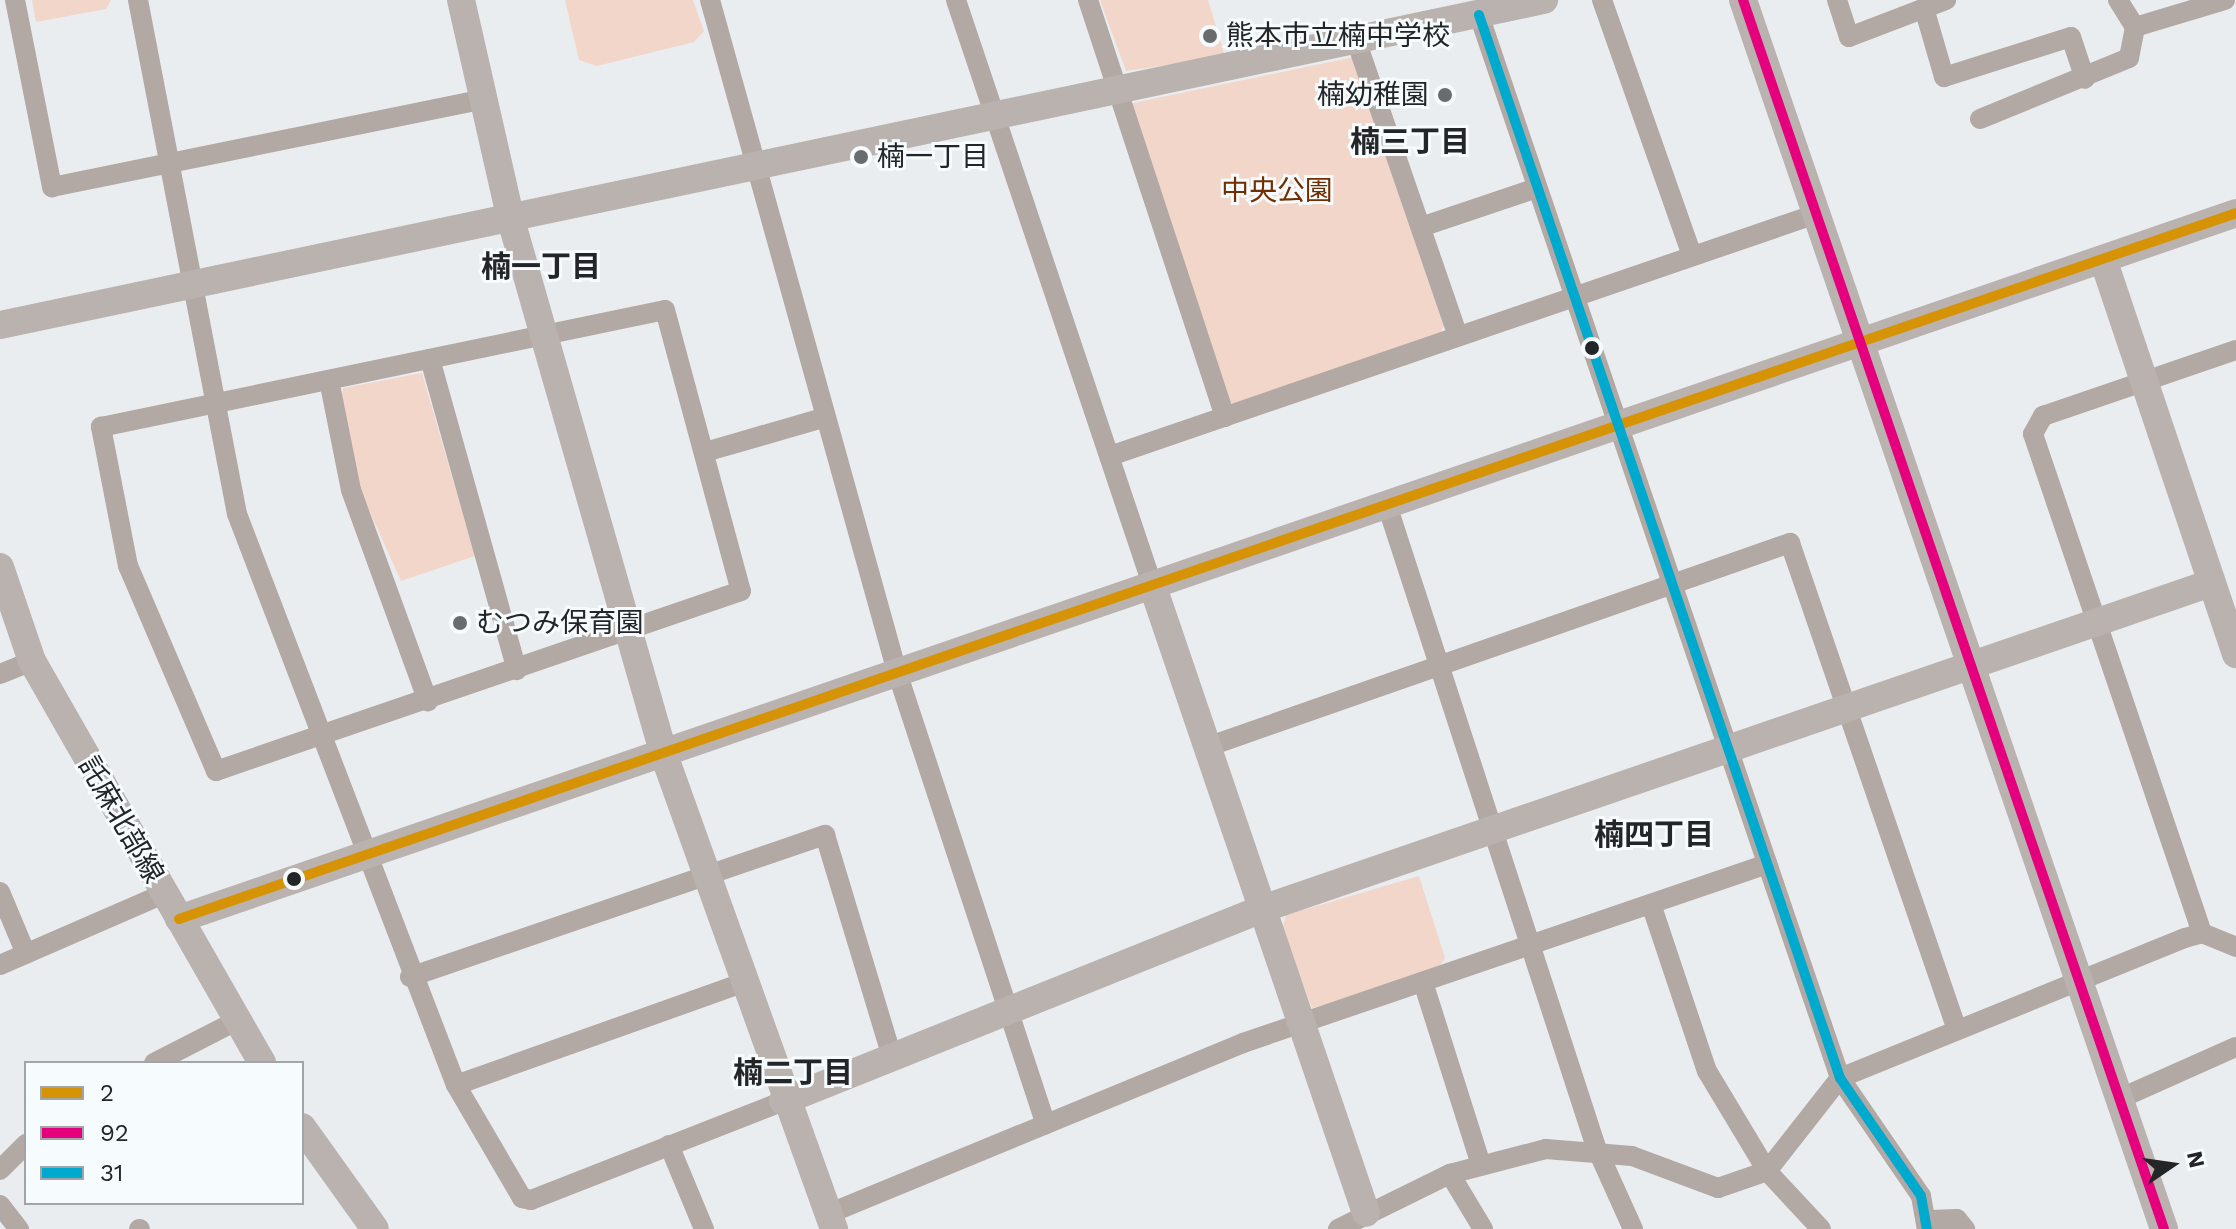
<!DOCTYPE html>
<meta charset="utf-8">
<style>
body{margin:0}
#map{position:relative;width:2236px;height:1229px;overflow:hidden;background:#eaedef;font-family:"Work Sans","Noto Sans JP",sans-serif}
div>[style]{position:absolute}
.green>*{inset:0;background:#f2d6ca}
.street>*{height:20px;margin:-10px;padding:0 10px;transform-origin:10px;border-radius:10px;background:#b2a8a4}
.secondary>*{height:28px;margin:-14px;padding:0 14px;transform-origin:14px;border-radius:14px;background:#bab2ae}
.bus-1>*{height:10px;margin:-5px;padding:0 5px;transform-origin:5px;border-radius:5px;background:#d79306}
.bus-2>*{height:10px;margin:-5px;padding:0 5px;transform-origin:5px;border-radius:5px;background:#e5007d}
.bus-3>*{height:10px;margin:-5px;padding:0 5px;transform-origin:5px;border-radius:5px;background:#00a9ce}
.dots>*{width:22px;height:22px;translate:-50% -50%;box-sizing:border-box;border:4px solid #f6fbfe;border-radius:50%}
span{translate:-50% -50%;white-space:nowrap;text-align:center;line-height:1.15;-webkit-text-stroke:6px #f6fbfe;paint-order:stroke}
.poi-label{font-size:28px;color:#232526}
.left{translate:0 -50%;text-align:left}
.right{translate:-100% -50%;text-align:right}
.park-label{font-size:28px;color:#722d01}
.street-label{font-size:28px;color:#232526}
.neighbourhood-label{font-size:30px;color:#232526;font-weight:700}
.legend{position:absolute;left:24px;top:1061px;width:280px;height:144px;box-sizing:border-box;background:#f6fbfe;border:2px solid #a2a5a8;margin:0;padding:10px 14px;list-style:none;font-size:24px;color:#232526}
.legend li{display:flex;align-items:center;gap:16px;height:40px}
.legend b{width:40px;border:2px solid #a2a5a8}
.north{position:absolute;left:2132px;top:1125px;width:80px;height:80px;-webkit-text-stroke:6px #f6fbfe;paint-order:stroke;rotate:77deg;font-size:22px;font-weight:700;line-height:32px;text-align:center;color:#232526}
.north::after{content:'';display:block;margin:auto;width:28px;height:36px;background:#232526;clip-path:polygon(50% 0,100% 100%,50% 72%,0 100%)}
</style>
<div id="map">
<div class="green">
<div style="clip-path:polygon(32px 0,111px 0,106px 9px,36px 22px)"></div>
<div style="clip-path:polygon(565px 0,693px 0,704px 31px,694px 42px,597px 66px,579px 60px)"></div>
<div style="clip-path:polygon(1100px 0,1208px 0,1225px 56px,1126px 71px)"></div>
<div style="clip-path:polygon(1354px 57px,1444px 326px,1440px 334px,1234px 404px,1226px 401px,1129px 114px,1133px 103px)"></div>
<div style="clip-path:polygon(422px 373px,475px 556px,401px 581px,360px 490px,341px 401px,343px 388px)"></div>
<div style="clip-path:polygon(1419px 876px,1445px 958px,1435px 974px,1312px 1008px,1282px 929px,1286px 915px)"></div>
</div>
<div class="street">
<div style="left:15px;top:0;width:191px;rotate:78.8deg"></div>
<div style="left:52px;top:187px;width:441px;rotate:-11.5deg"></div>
<div style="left:138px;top:0;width:523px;rotate:79.1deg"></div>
<div style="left:237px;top:514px;width:612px;rotate:69.02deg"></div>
<div style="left:456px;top:1085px;width:131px;rotate:59.7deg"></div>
<div style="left:522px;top:1198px;width:9px;rotate:13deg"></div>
<div style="left:531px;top:1200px;width:271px;rotate:-21.4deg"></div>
<div style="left:710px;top:0;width:698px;rotate:74.45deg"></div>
<div style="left:897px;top:672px;width:476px;rotate:71.8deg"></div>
<div style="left:956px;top:0;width:619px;rotate:71.45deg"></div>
<div style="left:1088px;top:0;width:439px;rotate:71.8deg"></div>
<div style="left:1602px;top:0;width:270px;rotate:70.6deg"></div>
<div style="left:1837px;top:0;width:39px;rotate:72deg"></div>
<div style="left:1849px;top:37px;width:104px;rotate:-20.9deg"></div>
<div style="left:2118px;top:0;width:32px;rotate:58deg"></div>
<div style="left:2135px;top:27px;width:94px;rotate:-16.7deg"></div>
<div style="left:1924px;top:8px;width:72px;rotate:73.8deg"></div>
<div style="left:1944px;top:77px;width:133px;rotate:-17.5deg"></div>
<div style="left:2071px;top:37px;width:44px;rotate:71.6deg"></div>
<div style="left:1479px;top:15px;width:1123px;rotate:71.24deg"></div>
<div style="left:1840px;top:1078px;width:143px;rotate:55.5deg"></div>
<div style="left:1921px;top:1196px;width:34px;rotate:80deg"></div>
<div style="left:1357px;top:43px;width:308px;rotate:71deg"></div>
<div style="left:1980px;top:119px;width:161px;rotate:-22.3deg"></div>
<div style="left:2129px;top:58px;width:32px;rotate:-79deg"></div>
<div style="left:1421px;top:227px;width:122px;rotate:-18.6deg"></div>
<div style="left:665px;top:310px;width:291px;rotate:74.9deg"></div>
<div style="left:741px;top:591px;width:555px;rotate:161.08deg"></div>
<div style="left:216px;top:771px;width:223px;rotate:-113.2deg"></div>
<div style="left:128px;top:566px;width:142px;rotate:-101deg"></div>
<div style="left:101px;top:427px;width:576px;rotate:-11.72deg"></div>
<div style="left:430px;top:359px;width:323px;rotate:74.4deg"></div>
<div style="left:329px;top:380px;width:112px;rotate:78.7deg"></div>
<div style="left:351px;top:490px;width:225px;rotate:70deg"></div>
<div style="left:705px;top:452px;width:123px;rotate:-16.1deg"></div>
<div style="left:1110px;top:456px;width:746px;rotate:-18.92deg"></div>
<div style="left:1387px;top:505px;width:675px;rotate:71.97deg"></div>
<div style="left:1596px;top:1147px;width:90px;rotate:65.7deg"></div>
<div style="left:0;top:674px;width:35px;rotate:-22deg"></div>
<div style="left:1207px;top:747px;width:618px;rotate:-19.29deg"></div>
<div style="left:1790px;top:543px;width:515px;rotate:71.07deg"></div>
<div style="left:0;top:892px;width:67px;rotate:67.2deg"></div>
<div style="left:1651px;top:904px;width:176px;rotate:71.5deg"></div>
<div style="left:1707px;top:1071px;width:117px;rotate:59deg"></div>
<div style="left:1767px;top:1171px;width:79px;rotate:47deg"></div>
<div style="left:2202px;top:933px;width:527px;rotate:-108.71deg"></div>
<div style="left:2033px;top:434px;width:21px;rotate:-61deg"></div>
<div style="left:2043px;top:416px;width:204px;rotate:-18.9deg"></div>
<div style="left:0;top:965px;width:178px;rotate:-23.5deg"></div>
<div style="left:410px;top:977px;width:439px;rotate:-18.9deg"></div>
<div style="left:825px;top:835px;width:232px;rotate:73.2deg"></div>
<div style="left:1423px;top:982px;width:192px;rotate:72.4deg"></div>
<div style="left:154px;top:1063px;width:94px;rotate:-27.1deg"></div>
<div style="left:456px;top:1085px;width:305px;rotate:-19.6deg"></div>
<div style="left:2119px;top:1099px;width:128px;rotate:-24deg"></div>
<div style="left:669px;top:1145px;width:91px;rotate:67.4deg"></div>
<div style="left:0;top:1170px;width:37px;rotate:-45deg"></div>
<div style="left:1450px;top:1174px;width:64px;rotate:59deg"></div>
<div style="left:0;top:1205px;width:31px;rotate:52deg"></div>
<div style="left:828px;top:1214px;width:449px;rotate:-22.4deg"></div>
<div style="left:1243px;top:1043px;width:554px;rotate:-18.86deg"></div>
<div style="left:1930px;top:1220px;width:27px;rotate:-2deg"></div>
<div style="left:1957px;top:1219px;width:13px;rotate:51deg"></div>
<div style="left:139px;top:1229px;width:1px"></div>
<div style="left:1338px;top:1229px;width:125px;rotate:-26.2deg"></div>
<div style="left:1450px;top:1174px;width:99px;rotate:-14.6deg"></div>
<div style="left:1546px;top:1149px;width:86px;rotate:4.7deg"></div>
<div style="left:1632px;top:1156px;width:92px;rotate:20.4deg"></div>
<div style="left:1718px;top:1188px;width:52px;rotate:-19.1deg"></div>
<div style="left:1767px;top:1171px;width:118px;rotate:-51.9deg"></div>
<div style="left:1840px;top:1078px;width:372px;rotate:-22.1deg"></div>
<div style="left:2185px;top:938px;width:18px;rotate:-16deg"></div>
<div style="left:2202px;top:933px;width:37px;rotate:22deg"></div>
</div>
<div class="secondary">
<div style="left:461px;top:0;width:226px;rotate:77.2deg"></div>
<div style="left:511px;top:220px;width:556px;rotate:74.04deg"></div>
<div style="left:664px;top:755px;width:504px;rotate:70.27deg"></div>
<div style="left:1743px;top:0;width:1299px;rotate:71.09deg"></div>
<div style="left:2103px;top:259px;width:417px;rotate:71.4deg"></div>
<div style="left:0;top:325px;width:1578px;rotate:-11.89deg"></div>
<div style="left:0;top:567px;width:99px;rotate:71.2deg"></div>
<div style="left:32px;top:661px;width:463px;rotate:60.2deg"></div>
<div style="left:1153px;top:587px;width:661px;rotate:71.21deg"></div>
<div style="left:179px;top:919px;width:2175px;rotate:-18.94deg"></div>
<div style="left:783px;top:1101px;width:516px;rotate:-21.84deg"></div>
<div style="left:1262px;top:909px;width:1003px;rotate:-18.96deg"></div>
<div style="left:302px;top:1127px;width:125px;rotate:54.4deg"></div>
</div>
<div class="bus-1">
<div style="left:179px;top:919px;width:2175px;rotate:-18.94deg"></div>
</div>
<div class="bus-2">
<div style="left:1743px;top:0;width:1299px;rotate:71.09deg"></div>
</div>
<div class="bus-3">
<div style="left:1479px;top:15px;width:1123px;rotate:71.24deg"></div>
<div style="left:1840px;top:1078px;width:143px;rotate:55.5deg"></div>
<div style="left:1921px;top:1196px;width:34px;rotate:80deg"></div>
</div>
<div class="dots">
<div style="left:1210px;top:36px;background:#696b6c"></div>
<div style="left:1445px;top:95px;background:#696b6c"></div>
<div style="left:861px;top:157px;background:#696b6c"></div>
<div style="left:1592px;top:348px;background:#232526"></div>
<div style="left:460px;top:623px;background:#696b6c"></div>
<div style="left:294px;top:879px;background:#232526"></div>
</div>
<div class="poi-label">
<span class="left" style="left:1226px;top:36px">熊本市立楠中学校</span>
<span class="right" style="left:1429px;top:95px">楠幼稚園</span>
<span class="left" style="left:877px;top:157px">楠一丁目</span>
<span class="left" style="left:476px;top:623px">むつみ保育園</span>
</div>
<div class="park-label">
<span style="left:1277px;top:191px">中央公園</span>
</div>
<div class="street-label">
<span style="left:121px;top:820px;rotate:60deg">託麻北部線</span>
</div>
<div class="neighbourhood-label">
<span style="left:1410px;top:142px">楠三丁目</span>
<span style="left:541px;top:267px">楠一丁目</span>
<span style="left:1654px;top:835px">楠四丁目</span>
<span style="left:793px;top:1073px">楠二丁目</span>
</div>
<ul class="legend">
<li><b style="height:10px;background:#d79306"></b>2</li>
<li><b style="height:10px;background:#e5007d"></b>92</li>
<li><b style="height:10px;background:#00a9ce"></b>31</li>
</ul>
<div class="north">N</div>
</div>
